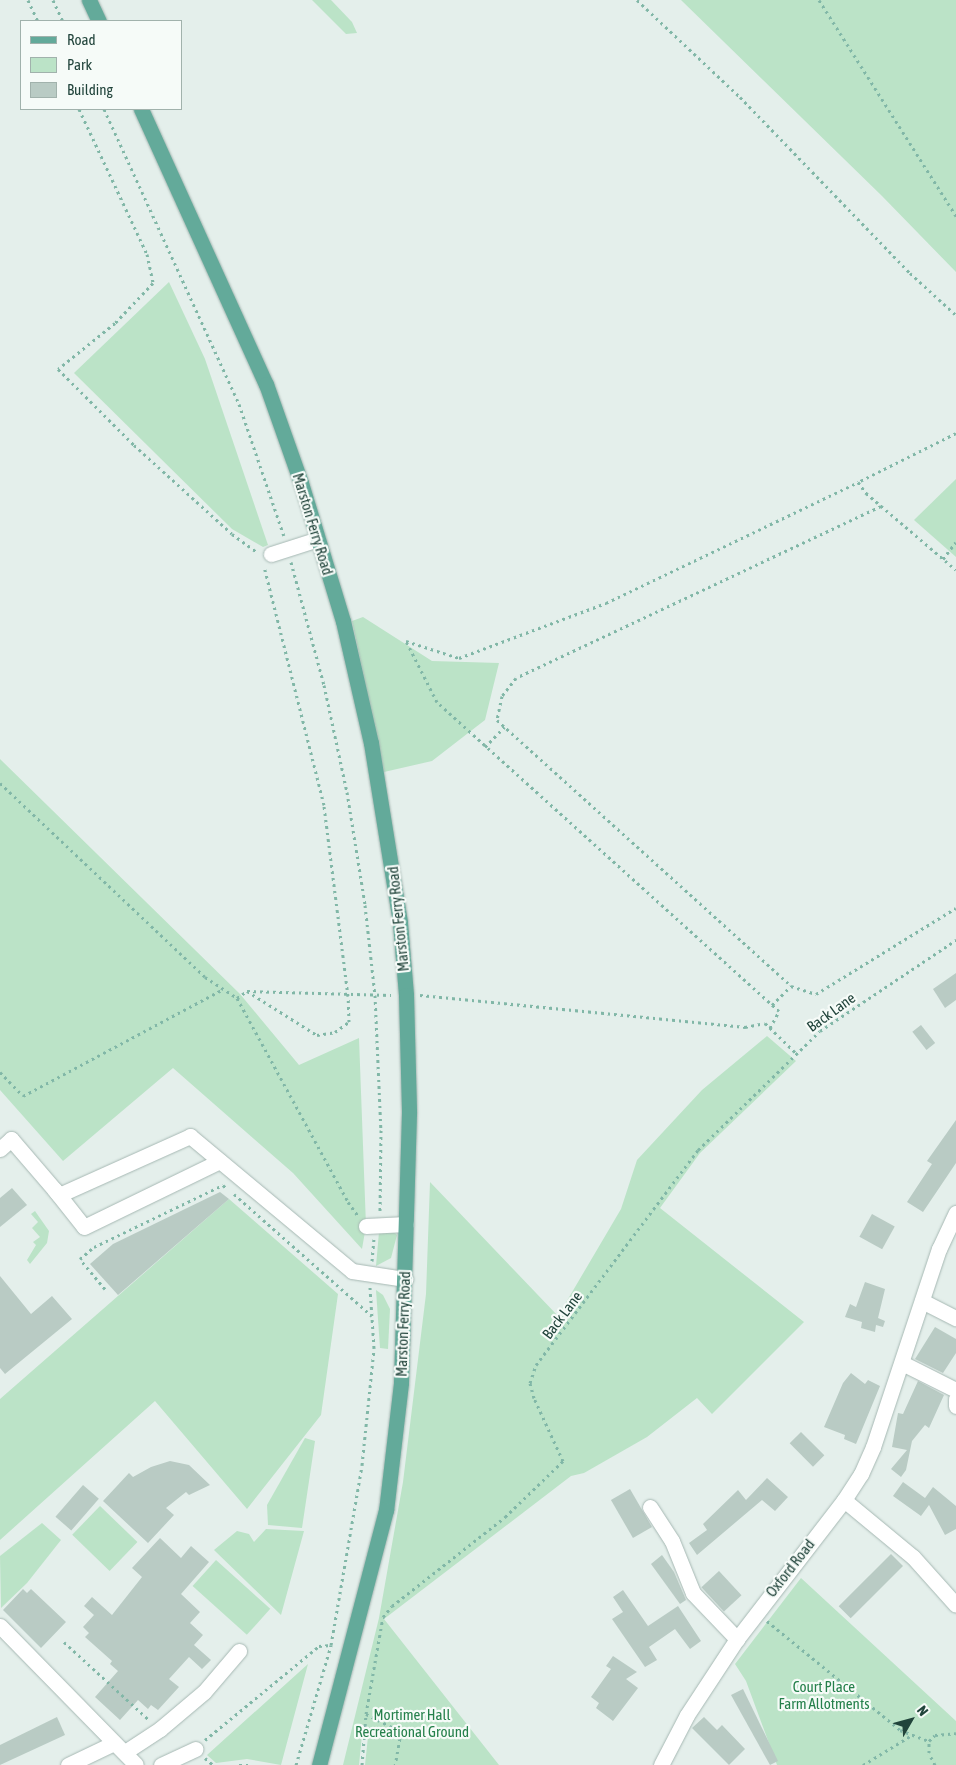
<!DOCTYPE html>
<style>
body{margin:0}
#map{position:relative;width:956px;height:1765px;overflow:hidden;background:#e4efeb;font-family:"Asap Condensed",sans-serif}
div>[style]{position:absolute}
.green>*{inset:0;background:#bbe3c7;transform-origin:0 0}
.building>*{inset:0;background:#b9cbc4;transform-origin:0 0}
.path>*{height:3px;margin-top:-1.5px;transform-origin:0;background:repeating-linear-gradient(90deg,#81b7a7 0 2.5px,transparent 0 6.5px)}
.roads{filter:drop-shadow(0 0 1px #a6b8b3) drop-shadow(0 0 1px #a6b8b3)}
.minor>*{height:15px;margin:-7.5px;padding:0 7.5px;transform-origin:7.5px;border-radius:7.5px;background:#fff}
.major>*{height:15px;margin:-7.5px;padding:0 7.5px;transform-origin:7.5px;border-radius:7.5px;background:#63aa9a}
span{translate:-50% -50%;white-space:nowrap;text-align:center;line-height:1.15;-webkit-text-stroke:4.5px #f6fbf8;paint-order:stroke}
.street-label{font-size:15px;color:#21443b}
.park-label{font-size:15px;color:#25804b}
.legend{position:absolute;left:20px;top:20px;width:162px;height:90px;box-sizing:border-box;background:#f6fbf8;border:1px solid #a1b2ac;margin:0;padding:6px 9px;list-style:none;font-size:15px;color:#21443b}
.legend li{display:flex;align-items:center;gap:10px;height:25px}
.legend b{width:25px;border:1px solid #a1b2ac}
.north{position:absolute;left:886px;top:1695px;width:50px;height:50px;-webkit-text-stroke:4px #f6fbf8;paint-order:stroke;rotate:52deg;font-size:14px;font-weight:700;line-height:20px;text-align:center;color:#21443b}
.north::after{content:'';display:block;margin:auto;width:18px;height:22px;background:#21443b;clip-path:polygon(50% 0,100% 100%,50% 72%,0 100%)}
</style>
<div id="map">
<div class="green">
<div style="clip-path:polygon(312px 0,331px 0,352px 22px,357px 33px,346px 34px)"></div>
<div style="clip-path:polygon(681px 0,956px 0,956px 272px,882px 196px)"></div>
<div style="clip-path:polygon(169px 282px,205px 359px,268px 545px,263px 547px,232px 529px,74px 373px)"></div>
<div style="clip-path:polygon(956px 479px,956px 557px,914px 520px)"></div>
<div style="clip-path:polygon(363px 617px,432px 661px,499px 663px,485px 720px,432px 761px,384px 772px,352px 621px)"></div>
<div style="clip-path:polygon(0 759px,240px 994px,299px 1065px,359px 1038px,366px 1226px,362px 1249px,293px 1173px,173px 1068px,63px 1161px,0 1090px)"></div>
<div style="clip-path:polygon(767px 1036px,796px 1061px,700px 1153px,660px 1208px,804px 1322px,712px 1414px,697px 1398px,647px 1437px,584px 1473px,571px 1476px,384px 1619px,499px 1765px,365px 1765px,369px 1727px,363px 1725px,359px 1765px,343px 1765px,379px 1618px,403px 1482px,426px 1294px,430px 1182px,558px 1316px,621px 1209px,637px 1160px,702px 1090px)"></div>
<div style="clip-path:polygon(229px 1199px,338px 1294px,321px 1415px,247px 1509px,155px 1401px,0 1540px,0 1399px)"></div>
<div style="clip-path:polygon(35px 1211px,49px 1231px,47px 1243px,30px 1264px,27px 1260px,36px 1245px,33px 1242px,40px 1237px,32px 1228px,38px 1222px,31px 1214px)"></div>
<div style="clip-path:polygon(393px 1231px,397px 1235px,391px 1258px,376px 1266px,379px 1232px)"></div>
<div style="clip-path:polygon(376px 1290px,383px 1295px,390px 1309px,388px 1349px,380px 1348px)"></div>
<div style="clip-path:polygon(305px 1438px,315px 1441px,302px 1528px,268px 1525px,267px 1505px)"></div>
<div style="left:100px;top:1506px;width:52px;height:40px;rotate:44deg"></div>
<div style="clip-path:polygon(42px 1523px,61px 1540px,27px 1583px,1px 1608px,0 1556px)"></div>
<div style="clip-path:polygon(266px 1529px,304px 1531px,281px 1615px,214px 1550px,237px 1531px,249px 1534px,254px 1542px)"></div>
<div style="left:216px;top:1560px;width:73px;height:35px;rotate:42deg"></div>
<div style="clip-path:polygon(801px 1578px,956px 1721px,956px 1765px,777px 1765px,746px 1681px,735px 1664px)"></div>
<div style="clip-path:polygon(308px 1664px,281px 1765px,247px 1759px,216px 1763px,207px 1755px)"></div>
</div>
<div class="building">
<div style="clip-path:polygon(956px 973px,956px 1000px,945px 1008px,933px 989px)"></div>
<div style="left:921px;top:1025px;width:23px;height:11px;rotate:52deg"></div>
<div style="clip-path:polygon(956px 1120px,956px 1163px,923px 1212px,907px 1202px,932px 1164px,927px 1161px)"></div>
<div style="clip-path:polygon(12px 1188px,27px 1205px,0 1227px,0 1198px)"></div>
<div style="clip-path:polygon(220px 1192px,229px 1199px,118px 1295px,90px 1264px,113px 1244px)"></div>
<div style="left:872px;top:1214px;width:26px;height:26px;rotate:29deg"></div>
<div style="clip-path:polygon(0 1276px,31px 1314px,52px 1296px,72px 1319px,5px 1374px,0 1368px)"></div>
<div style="clip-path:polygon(865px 1282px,885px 1289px,878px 1318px,885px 1321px,883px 1327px,876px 1325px,875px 1332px,861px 1328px,862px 1322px,845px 1317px,850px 1304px,856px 1307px)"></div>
<div style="clip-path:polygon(935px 1327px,956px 1339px,956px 1353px,943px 1373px,915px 1359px)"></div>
<div style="clip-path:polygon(851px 1373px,865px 1384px,868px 1380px,880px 1386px,856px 1444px,844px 1439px,845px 1435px,824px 1427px,843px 1383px)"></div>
<div style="clip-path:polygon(918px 1381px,944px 1395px,929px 1428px,925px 1425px,912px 1441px,906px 1470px,901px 1477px,891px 1469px,907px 1450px,892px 1447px,898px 1413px,903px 1414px)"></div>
<div style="left:801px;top:1432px;width:33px;height:16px;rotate:45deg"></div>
<div style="clip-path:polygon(170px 1461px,189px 1465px,210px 1485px,189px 1495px,186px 1492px,166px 1508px,174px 1515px,148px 1543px,103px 1501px,129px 1473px,133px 1477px,151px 1467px)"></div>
<div style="clip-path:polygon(767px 1478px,788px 1497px,775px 1511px,762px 1500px,697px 1555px,689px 1543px,707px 1530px,703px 1524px,738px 1490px,746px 1500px)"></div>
<div style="clip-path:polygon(903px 1482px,925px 1498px,933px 1487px,956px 1506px,956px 1529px,945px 1535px,929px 1505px,921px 1516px,893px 1496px)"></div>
<div style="left:83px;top:1485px;width:21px;height:42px;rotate:41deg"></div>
<div style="left:630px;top:1489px;width:44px;height:22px;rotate:60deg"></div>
<div style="clip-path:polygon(160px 1538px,181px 1558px,191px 1546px,209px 1562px,181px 1594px,200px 1612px,190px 1623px,203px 1635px,194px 1645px,211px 1660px,202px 1669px,189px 1657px,169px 1679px,179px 1687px,158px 1710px,151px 1705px,148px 1709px,138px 1700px,120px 1720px,95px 1697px,118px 1671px,110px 1664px,112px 1661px,85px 1637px,89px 1633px,83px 1627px,94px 1615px,84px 1606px,92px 1597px,112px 1615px,142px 1577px,132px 1568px)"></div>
<div style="left:891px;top:1554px;width:17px;height:74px;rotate:45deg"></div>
<div style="clip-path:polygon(662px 1555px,674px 1572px,686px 1600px,680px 1604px,651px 1564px)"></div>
<div style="left:719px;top:1571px;width:33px;height:24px;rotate:47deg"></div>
<div style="clip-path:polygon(23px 1589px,27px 1593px,31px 1589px,66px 1622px,41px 1648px,3px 1610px)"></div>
<div style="clip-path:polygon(623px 1590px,648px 1626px,678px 1606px,701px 1641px,690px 1649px,675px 1629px,649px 1647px,657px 1660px,645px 1667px,612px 1619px,623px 1612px,613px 1597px)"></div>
<div style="clip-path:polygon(613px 1656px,637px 1672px,626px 1679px,638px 1688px,613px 1721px,596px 1708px,599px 1703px,591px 1697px,611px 1669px,606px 1666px)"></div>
<div style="clip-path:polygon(743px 1689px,778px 1761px,770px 1765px,731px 1695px)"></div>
<div style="clip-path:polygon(57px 1717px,65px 1735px,0 1765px,0 1745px)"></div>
<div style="clip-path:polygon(704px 1717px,717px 1730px,722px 1725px,745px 1749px,729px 1765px,692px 1728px)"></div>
</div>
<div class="path">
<div style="left:28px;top:0;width:23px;rotate:65deg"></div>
<div style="left:53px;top:0;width:23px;rotate:65deg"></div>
<div style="left:637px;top:0;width:141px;rotate:43.3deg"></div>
<div style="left:740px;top:97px;width:245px;rotate:46deg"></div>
<div style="left:910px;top:273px;width:62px;rotate:42.4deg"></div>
<div style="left:819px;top:0;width:256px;rotate:57.6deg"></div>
<div style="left:79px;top:109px;width:160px;rotate:64.9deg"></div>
<div style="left:147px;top:254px;width:30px;rotate:78deg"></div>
<div style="left:153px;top:283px;width:55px;rotate:133.5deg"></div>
<div style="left:115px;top:323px;width:73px;rotate:141.1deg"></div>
<div style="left:58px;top:369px;width:107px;rotate:45deg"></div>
<div style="left:134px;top:445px;width:132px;rotate:42.2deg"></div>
<div style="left:232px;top:534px;width:32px;rotate:36deg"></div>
<div style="left:104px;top:109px;width:324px;rotate:65.4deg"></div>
<div style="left:239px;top:404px;width:139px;rotate:71.2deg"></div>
<div style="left:956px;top:433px;width:110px;rotate:153.4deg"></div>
<div style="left:858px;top:482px;width:14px;rotate:54deg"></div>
<div style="left:866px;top:493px;width:118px;rotate:40.5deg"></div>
<div style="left:881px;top:506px;width:403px;rotate:154.8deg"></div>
<div style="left:516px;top:678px;width:23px;rotate:128deg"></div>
<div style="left:502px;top:696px;width:25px;rotate:102deg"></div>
<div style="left:497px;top:720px;width:396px;rotate:42.1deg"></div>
<div style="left:791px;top:986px;width:26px;rotate:18deg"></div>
<div style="left:816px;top:994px;width:164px;rotate:-31.6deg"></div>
<div style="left:943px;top:559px;width:21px;rotate:-53deg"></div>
<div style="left:291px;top:562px;width:127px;rotate:75deg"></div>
<div style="left:324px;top:685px;width:109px;rotate:77.9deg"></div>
<div style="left:347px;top:792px;width:114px;rotate:80.9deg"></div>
<div style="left:365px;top:905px;width:91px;rotate:83.7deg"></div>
<div style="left:375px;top:995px;width:135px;rotate:87.5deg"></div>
<div style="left:381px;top:1130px;width:82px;rotate:90.7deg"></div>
<div style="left:485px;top:747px;width:28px;rotate:-46deg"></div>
<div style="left:0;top:783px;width:282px;rotate:43.4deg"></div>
<div style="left:205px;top:977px;width:38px;rotate:33deg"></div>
<div style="left:237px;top:998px;width:232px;rotate:61.4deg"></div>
<div style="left:348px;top:1202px;width:17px;rotate:54deg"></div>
<div style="left:247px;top:991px;width:83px;rotate:32.2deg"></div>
<div style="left:317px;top:1035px;width:18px;rotate:-9deg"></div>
<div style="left:335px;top:1032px;width:17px;rotate:-36deg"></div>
<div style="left:349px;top:1022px;width:26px;rotate:-92deg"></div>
<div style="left:348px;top:996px;width:193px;rotate:-97.2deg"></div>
<div style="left:324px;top:805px;width:245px;rotate:-104.1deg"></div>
<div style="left:420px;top:995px;width:327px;rotate:5.6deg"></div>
<div style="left:745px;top:1027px;width:20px;rotate:-11deg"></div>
<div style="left:765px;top:1023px;width:45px;rotate:44.1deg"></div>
<div style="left:237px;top:998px;width:12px;rotate:-35deg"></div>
<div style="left:247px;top:991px;width:144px;rotate:1.6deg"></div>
<div style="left:772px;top:1005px;width:27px;rotate:-45deg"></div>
<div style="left:770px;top:1028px;width:19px;rotate:-62deg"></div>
<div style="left:779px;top:1011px;width:461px;rotate:-137.9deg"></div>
<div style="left:437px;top:702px;width:68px;rotate:-116.9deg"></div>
<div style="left:406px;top:641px;width:56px;rotate:17.8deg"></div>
<div style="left:459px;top:658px;width:157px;rotate:-20.5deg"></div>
<div style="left:606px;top:603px;width:280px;rotate:-25.6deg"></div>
<div style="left:0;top:1072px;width:33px;rotate:46deg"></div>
<div style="left:23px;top:1096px;width:227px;rotate:-28.1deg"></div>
<div style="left:234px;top:1194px;width:184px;rotate:41.5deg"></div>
<div style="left:372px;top:1261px;width:22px;rotate:-85deg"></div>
<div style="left:105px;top:1289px;width:39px;rotate:-130deg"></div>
<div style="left:80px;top:1259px;width:18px;rotate:-41deg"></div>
<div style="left:94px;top:1247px;width:143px;rotate:-25.7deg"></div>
<div style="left:223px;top:1185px;width:3px;rotate:45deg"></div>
<div style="left:767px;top:1621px;width:172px;rotate:39.3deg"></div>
<div style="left:900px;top:1730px;width:31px;rotate:21deg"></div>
<div style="left:64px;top:1642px;width:114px;rotate:42.5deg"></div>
<div style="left:366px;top:1714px;width:39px;rotate:27deg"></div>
<div style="left:401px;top:1732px;width:34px;rotate:100deg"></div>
<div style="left:205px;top:1740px;width:148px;rotate:-39.5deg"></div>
<div style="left:319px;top:1646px;width:12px;rotate:-5deg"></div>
<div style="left:205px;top:1758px;width:11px;rotate:41deg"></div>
<div style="left:239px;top:1765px;width:9px"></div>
<div style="left:296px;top:1765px;width:125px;rotate:-73.7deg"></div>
<div style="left:331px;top:1645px;width:183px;rotate:-80.2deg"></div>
<div style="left:362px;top:1465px;width:118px;rotate:-84.1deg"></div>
<div style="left:374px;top:1348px;width:61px;rotate:-93.8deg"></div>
<div style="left:362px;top:1765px;width:51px;rotate:-85.5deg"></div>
<div style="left:366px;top:1714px;width:98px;rotate:-80.1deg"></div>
<div style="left:383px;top:1617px;width:14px;rotate:-51deg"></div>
<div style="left:392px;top:1606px;width:144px;rotate:-38.2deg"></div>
<div style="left:505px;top:1517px;width:81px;rotate:-44deg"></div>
<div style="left:563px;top:1461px;width:69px;rotate:-114.7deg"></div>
<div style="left:534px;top:1398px;width:16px;rotate:-105deg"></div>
<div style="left:530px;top:1383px;width:19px;rotate:-72deg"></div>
<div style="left:536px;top:1365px;width:269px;rotate:-53deg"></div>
<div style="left:698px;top:1150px;width:170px;rotate:-44.3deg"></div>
<div style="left:820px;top:1031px;width:164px;rotate:-33.8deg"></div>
<div style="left:863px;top:1765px;width:57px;rotate:-31.5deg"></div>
<div style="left:935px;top:1765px;width:13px;rotate:-117deg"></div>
<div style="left:929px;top:1753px;width:12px;rotate:-90deg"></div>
<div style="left:929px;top:1741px;width:8px;rotate:-45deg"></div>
<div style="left:935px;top:1735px;width:21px;rotate:-5deg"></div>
</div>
<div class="roads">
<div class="minor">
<div style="left:271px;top:554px;width:49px;rotate:-17.7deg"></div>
<div style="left:0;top:1149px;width:15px;rotate:-42deg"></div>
<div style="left:11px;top:1139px;width:74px;rotate:49.4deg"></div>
<div style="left:59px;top:1195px;width:144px;rotate:-24.2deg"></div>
<div style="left:190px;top:1136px;width:211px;rotate:39.8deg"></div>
<div style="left:352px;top:1271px;width:54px;rotate:8.6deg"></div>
<div style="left:54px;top:1189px;width:48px;rotate:51.7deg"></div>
<div style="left:84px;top:1227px;width:151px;rotate:-25.9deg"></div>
<div style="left:366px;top:1226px;width:40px;rotate:-2.9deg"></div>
<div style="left:922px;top:1301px;width:38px;rotate:27deg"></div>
<div style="left:902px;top:1363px;width:60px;rotate:26.6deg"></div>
<div style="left:956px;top:1399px;width:7px;rotate:90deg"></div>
<div style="left:844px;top:1500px;width:89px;rotate:39.6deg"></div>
<div style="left:913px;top:1557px;width:64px;rotate:48.1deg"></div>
<div style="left:650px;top:1507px;width:40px;rotate:57.1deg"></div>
<div style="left:672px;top:1541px;width:56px;rotate:68deg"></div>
<div style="left:693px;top:1593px;width:64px;rotate:46.3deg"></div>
<div style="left:0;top:1626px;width:194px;rotate:45.6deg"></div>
<div style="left:125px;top:1752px;width:42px;rotate:-33.3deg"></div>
<div style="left:160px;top:1729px;width:57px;rotate:-40.1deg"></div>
<div style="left:204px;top:1692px;width:54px;rotate:-49.5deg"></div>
<div style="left:68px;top:1765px;width:51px;rotate:-25.6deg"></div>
<div style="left:161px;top:1765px;width:38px;rotate:-25deg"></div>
<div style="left:661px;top:1765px;width:56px;rotate:-62.5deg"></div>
<div style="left:687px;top:1715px;width:91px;rotate:-56.7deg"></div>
<div style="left:737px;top:1639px;width:175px;rotate:-52.4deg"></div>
<div style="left:844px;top:1500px;width:31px;rotate:-57deg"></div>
<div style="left:861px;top:1474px;width:30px;rotate:-66deg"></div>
<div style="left:873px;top:1447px;width:209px;rotate:-71.6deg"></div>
<div style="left:939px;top:1249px;width:40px;rotate:-65deg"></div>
</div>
<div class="major">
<div style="left:89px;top:0;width:23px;rotate:65deg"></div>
<div style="left:141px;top:109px;width:302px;rotate:65.6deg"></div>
<div style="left:266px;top:384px;width:105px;rotate:70.5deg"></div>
<div style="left:301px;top:483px;width:144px;rotate:73.1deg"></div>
<div style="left:343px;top:621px;width:125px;rotate:77.1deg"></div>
<div style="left:371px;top:743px;width:182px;rotate:80.8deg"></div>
<div style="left:400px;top:923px;width:72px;rotate:85.2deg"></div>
<div style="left:406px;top:995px;width:118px;rotate:88.5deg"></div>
<div style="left:409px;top:1113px;width:270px;rotate:91.7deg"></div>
<div style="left:401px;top:1383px;width:128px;rotate:96.7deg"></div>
<div style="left:386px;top:1510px;width:264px;rotate:104.7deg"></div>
</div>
</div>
<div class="street-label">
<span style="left:313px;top:524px;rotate:73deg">Marston Ferry Road</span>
<span style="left:398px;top:919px;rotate:-96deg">Marston Ferry Road</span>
<span style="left:831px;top:1012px;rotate:-36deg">Back Lane</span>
<span style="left:562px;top:1315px;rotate:-53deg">Back Lane</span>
<span style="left:403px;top:1324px;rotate:-88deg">Marston Ferry Road</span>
<span style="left:790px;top:1568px;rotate:-52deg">Oxford Road</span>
</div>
<div class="park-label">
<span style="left:824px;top:1695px">Court Place<br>Farm Allotments</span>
<span style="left:412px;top:1723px">Mortimer Hall<br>Recreational Ground</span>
</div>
<ul class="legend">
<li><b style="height:6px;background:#63aa9a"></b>Road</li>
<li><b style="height:14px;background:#bbe3c7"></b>Park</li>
<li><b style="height:14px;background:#b9cbc4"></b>Building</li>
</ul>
<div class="north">N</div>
</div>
